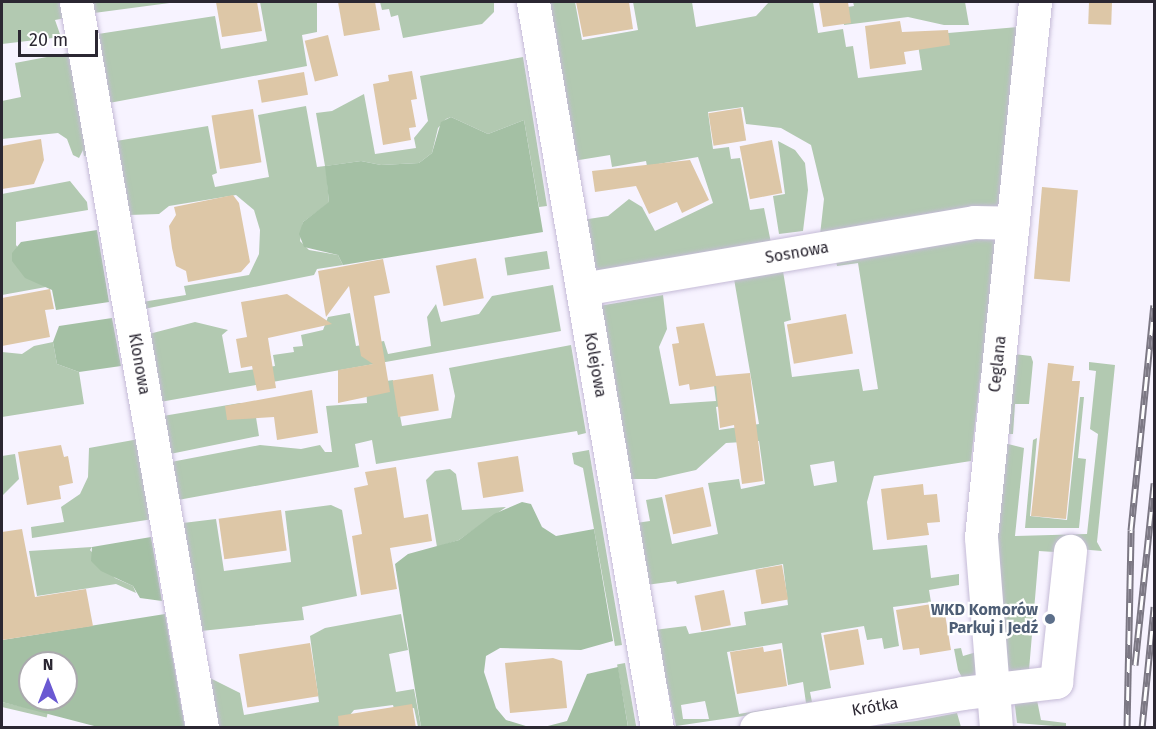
<!DOCTYPE html>
<meta charset="utf-8">
<style>
body{margin:0}
#map{position:relative;width:1156px;height:729px;overflow:hidden;background:#f7f3ff;font-family:"Fira Sans",sans-serif}
div>[style]{position:absolute}
.green>*{inset:0;background:#b2c9b1;transform-origin:0 0}
.forest>*{inset:0;background:#a4c0a4}
.building>*{inset:0;background:#ddc7a7;transform-origin:0 0}
.roads{filter:drop-shadow(0 0 2px #c5bbd7) drop-shadow(0 0 2px #c5bbd7)}
.minor>*{height:33px;margin:-16.5px;padding:0 16.5px;transform-origin:16.5px;border-radius:16.5px;background:#fff}
.rail>*{height:7px;margin-top:-3.5px;transform-origin:0;background:repeating-linear-gradient(90deg,#fff 0 14px,#7c7884 0 28px);box-sizing:border-box;border-block:2px solid #7c7884}
.dots>*{width:16px;height:16px;translate:-50% -50%;box-sizing:border-box;border:3px solid #fff;border-radius:50%}
span{translate:-50% -50%;white-space:nowrap;text-align:center;line-height:1.15;-webkit-text-stroke:4.5px #fff;paint-order:stroke}
.street-label{font-size:16px;color:#2b2732}
.service-label{font-size:16px;color:#4e5e75;font-weight:700}
.right{translate:-100% -50%;text-align:right}
.frame{position:absolute;inset:0;border:3px solid #2b2732;pointer-events:none}
.north{position:absolute;left:18px;top:651px;width:60px;height:60px;box-sizing:border-box;background:#fff;border:2px solid #aaa9ad;border-radius:50%;rotate:0deg;font-size:16px;font-weight:700;line-height:24px;text-align:center;color:#2b2732}
.north::after{content:'';display:block;margin:auto;width:21px;height:27px;background:#6a59d2;clip-path:polygon(50% 0,100% 100%,50% 72%,0 100%)}
.scale{position:absolute;left:18px;top:30px;width:80px;height:27px;box-sizing:border-box;border:3px solid #2b2732;border-top:0;padding-left:8px;font-size:18px;line-height:21px;white-space:nowrap;color:#2b2732;-webkit-text-stroke:4px #fff;paint-order:stroke}
</style>
<div id="map">
<div class="green">
<div style="clip-path:polygon(2px 2px,66px 2px,71px 17px,55px 20px,61px 37px,2px 44px)"></div>
<div style="clip-path:polygon(92px 2px,177px 2px,94px 13px)"></div>
<div style="clip-path:polygon(260px 2px,317px 2px,317px 32px,302px 35px,307px 66px,109px 103px,98px 34px,215px 16px,221px 49px,267px 41px)"></div>
<div style="clip-path:polygon(380px 2px,494px 2px,494px 12px,482px 24px,403px 38px,398px 15px,391px 17px,389px 9px,382px 10px)"></div>
<div style="clip-path:polygon(546px 2px,575px 2px,582px 40px,638px 30px,633px 2px,692px 2px,696px 27px,756px 16px,769px 2px,813px 2px,818px 33px,843px 29px,846px 47px,853px 46px,858px 78px,922px 70px,916px 32px,925px 35px,1018px 27px,1000px 206px,820px 235px,824px 199px,811px 145px,781px 128px,746px 124px,743px 107px,708px 112px,713px 149px,729px 147px,731px 159px,740px 158px,750px 210px,764px 208px,772px 248px,608px 275px,593px 269px,582px 220px,608px 216px,629px 199px,642px 207px,655px 231px,713px 203px,698px 157px,647px 166px,646px 161px,612px 167px,610px 155px,573px 161px)"></div>
<div style="clip-path:polygon(853px 2px,965px 2px,969px 25px,944px 25px,908px 17px,844px 25px,841px 8px,854px 6px)"></div>
<div style="clip-path:polygon(68px 53px,90px 155px,84px 156px,83px 150px,79px 158px,73px 155px,67px 139px,58px 133px,2px 139px,2px 101px,21px 97px,15px 63px)"></div>
<div style="clip-path:polygon(523px 57px,547px 206px,539px 207px,524px 120px,488px 134px,451px 117px,446px 119px,438px 128px,432px 153px,419px 163px,381px 165px,361px 161px,326px 166px,329px 203px,303px 222px,300px 241px,309px 250px,338px 255px,343px 265px,317px 269px,314px 275px,144px 309px,142px 302px,186px 295px,184px 286px,249px 275px,259px 254px,260px 230px,254px 210px,236px 195px,169px 206px,159px 214px,129px 215px,116px 141px,208px 126px,217px 173px,212px 175px,215px 187px,269px 177px,258px 115px,306px 106px,317px 167px,325px 166px,316px 113px,332px 111px,364px 94px,375px 154px,416px 148px,414px 138px,428px 121px,420px 76px)"></div>
<div style="clip-path:polygon(778px 141px,795px 150px,805px 163px,808px 190px,803px 231px,779px 234px,773px 196px,785px 194px)"></div>
<div style="clip-path:polygon(70px 181px,87px 202px,88px 210px,16px 222px,16px 245px,46px 287px,2px 295px,2px 194px)"></div>
<div style="clip-path:polygon(evenodd,976px 231px,994px 237px,997px 242px,987px 377px,980px 379px,971px 461px,874px 476px,867px 502px,873px 550px,927px 545px,931px 578px,959px 574px,959px 585px,929px 590px,931px 602px,893px 607px,899px 646px,884px 649px,882px 638px,867px 640px,864px 626px,821px 633px,831px 688px,810px 692px,812px 702px,806px 703px,803px 682px,788px 685px,782px 643px,727px 652px,739px 714px,787px 706px,785px 710px,676px 726px,654px 630px,686px 626px,689px 634px,746px 625px,744px 612px,788px 605px,783px 564px,677px 584px,676px 581px,646px 585px,636px 523px,650px 521px,646px 500px,662px 497px,672px 544px,718px 534px,708px 483px,739px 479px,741px 489px,765px 484px,759px 441px,726px 443px,696px 470px,656px 479px,628px 479px,599px 306px,663px 295px,667px 329px,659px 347px,670px 404px,716px 401px,713px 378px,732px 404px,716px 407px,719px 430px,759px 424px,733px 273px,782px 265px,791px 320px,784px 322px,792px 377px,859px 369px,863px 391px,878px 389px,858px 263px,837px 266px,835px 256px,976px 231px,834px 461px,837px 482px,814px 486px,810px 465px,834px 461px,976px 231px,705px 701px,709px 719px,683px 719px,681px 705px,705px 701px)"></div>
<div style="left:547px;top:251px;width:18px;height:43px;rotate:81deg"></div>
<div style="clip-path:polygon(553px 285px,561px 331px,160px 402px,149px 334px,195px 322px,228px 330px,222px 335px,229px 373px,275px 366px,273px 355px,294px 352px,293px 347px,303px 346px,301px 335px,323px 330px,328px 317px,350px 313px,356px 346px,384px 341px,388px 354px,431px 346px,427px 317px,436px 304px,441px 322px,479px 314px,492px 296px)"></div>
<div style="clip-path:polygon(53px 342px,57px 364px,79px 372px,84px 404px,2px 417px,2px 352px,22px 354px,34px 346px)"></div>
<div style="clip-path:polygon(571px 345px,586px 433px,578px 435px,577px 431px,376px 464px,372px 440px,355px 444px,359px 467px,178px 500px,171px 462px,260px 445px,301px 449px,320px 445px,325px 452px,332px 452px,326px 406px,367px 403px,366px 384px,393px 380px,402px 426px,451px 418px,455px 396px,449px 368px)"></div>
<div style="clip-path:polygon(1014px 354px,1031px 356px,1033px 362px,1029px 404px,1015px 404px,1013px 434px,1001px 434px)"></div>
<div style="clip-path:polygon(1089px 362px,1115px 365px,1097px 542px,1102px 551px,1055px 547px,1054px 552px,1039px 551px,1029px 670px,1007px 673px,995px 545px,1000px 442px,1024px 448px,1015px 536px,1087px 534px,1098px 434px,1090px 429px,1096px 371px,1089px 370px)"></div>
<div style="clip-path:polygon(1080px 397px,1084px 397px,1078px 458px,1086px 459px,1079px 528px,1025px 528px,1033px 440px,1037px 438px,1030px 516px,1067px 520px)"></div>
<div style="clip-path:polygon(240px 403px,254px 405px,259px 436px,170px 454px,163px 416px)"></div>
<div style="clip-path:polygon(139px 439px,153px 519px,32px 538px,31px 527px,64px 522px,61px 507px,80px 494px,88px 477px,89px 448px)"></div>
<div style="clip-path:polygon(589px 450px,622px 645px,615px 646px,583px 468px,574px 464px,572px 453px)"></div>
<div style="clip-path:polygon(15px 454px,19px 479px,2px 496px,2px 456px)"></div>
<div style="clip-path:polygon(450px 469px,456px 474px,462px 510px,506px 507px,459px 540px,437px 547px,426px 480px,435px 471px)"></div>
<div style="clip-path:polygon(331px 505px,342px 510px,357px 596px,302px 607px,304px 620px,201px 631px,183px 523px,216px 519px,224px 571px,291px 562px,285px 511px)"></div>
<div style="clip-path:polygon(92px 547px,90px 550px,115px 578px,133px 586px,136px 593px,116px 584px,37px 596px,29px 551px)"></div>
<div style="clip-path:polygon(401px 614px,408px 650px,389px 654px,396px 692px,414px 689px,421px 727px,418px 727px,414px 708px,395px 712px,393px 705px,354px 710px,340px 727px,210px 727px,210px 678px,240px 693px,244px 715px,319px 702px,310px 636px,325px 628px)"></div>
<div style="clip-path:polygon(961px 648px,963px 656px,980px 651px,980px 674px,964px 681px,958px 670px,954px 649px)"></div>
<div style="left:625px;top:663px;width:65px;height:8px;rotate:80deg"></div>
<div style="clip-path:polygon(1036px 695px,1041px 720px,1066px 723px,1066px 727px,1017px 723px,1014px 698px)"></div>
<div style="left:2px;top:702px;width:47px;height:5px;rotate:13deg"></div>
<div style="clip-path:polygon(957px 713px,961px 727px,875px 726px,916px 721px)"></div>
</div>
<div class="forest">
<div style="clip-path:polygon(451px 117px,488px 134px,524px 120px,543px 232px,343px 265px,338px 255px,304px 247px,299px 234px,303px 222px,329px 202px,325px 166px,361px 161px,381px 165px,419px 163px,432px 153px,441px 122px)"></div>
<div style="clip-path:polygon(97px 230px,109px 302px,56px 310px,52px 290px,25px 278px,12px 261px,12px 253px,21px 242px)"></div>
<div style="clip-path:polygon(112px 318px,121px 366px,79px 372px,57px 364px,53px 342px,59px 326px)"></div>
<div style="clip-path:polygon(522px 502px,531px 504px,542px 527px,556px 536px,594px 529px,613px 641px,581px 650px,500px 648px,486px 656px,484px 672px,496px 708px,506px 720px,529px 727px,421px 727px,395px 564px,408px 554px,459px 540px,494px 514px)"></div>
<div style="clip-path:polygon(151px 537px,162px 601px,140px 598px,133px 586px,101px 571px,91px 561px,92px 547px)"></div>
<div style="clip-path:polygon(evenodd,165px 614px,185px 727px,98px 727px,2px 702px,2px 640px,165px 614px,30px 663px,66px 663px,66px 699px,30px 699px,30px 663px)"></div>
<div style="clip-path:polygon(618px 667px,628px 727px,544px 727px,567px 721px,587px 674px)"></div>
</div>
<div class="building">
<div style="clip-path:polygon(216px 2px,257px 2px,262px 31px,222px 37px)"></div>
<div style="clip-path:polygon(338px 2px,375px 2px,380px 30px,344px 36px)"></div>
<div style="clip-path:polygon(576px 2px,629px 2px,633px 29px,583px 37px)"></div>
<div style="clip-path:polygon(819px 2px,848px 2px,851px 23px,823px 27px)"></div>
<div style="left:1089px;top:2px;width:23px;height:22px;rotate:2deg"></div>
<div style="clip-path:polygon(900px 21px,902px 32px,948px 30px,950px 45px,904px 52px,906px 64px,870px 69px,865px 26px)"></div>
<div style="left:328px;top:35px;width:42px;height:24px;rotate:76deg"></div>
<div style="clip-path:polygon(412px 71px,417px 99px,411px 100px,416px 127px,409px 128px,411px 140px,383px 145px,373px 84px,389px 81px,388px 75px)"></div>
<div style="left:304px;top:72px;width:23px;height:47px;rotate:80deg"></div>
<div style="left:741px;top:108px;width:33px;height:33px;rotate:81deg"></div>
<div style="left:253px;top:109px;width:54px;height:42px;rotate:81deg"></div>
<div style="clip-path:polygon(41px 139px,44px 160px,34px 184px,2px 189px,2px 146px)"></div>
<div style="left:772px;top:140px;width:54px;height:33px;rotate:79deg"></div>
<div style="clip-path:polygon(690px 160px,709px 200px,682px 213px,677px 202px,649px 214px,636px 186px,595px 192px,592px 171px)"></div>
<div style="left:1042px;top:187px;width:36px;height:92px;rotate:5deg"></div>
<div style="clip-path:polygon(233px 195px,239px 203px,250px 262px,241px 272px,188px 282px,186px 271px,176px 266px,172px 248px,169px 226px,176px 215px,174px 207px)"></div>
<div style="left:476px;top:258px;width:41px;height:41px;rotate:79deg"></div>
<div style="clip-path:polygon(383px 259px,390px 293px,374px 296px,390px 392px,338px 403px,338px 370px,373px 364px,361px 356px,349px 286px,326px 317px,318px 271px)"></div>
<div style="clip-path:polygon(50px 289px,54px 309px,45px 310px,50px 337px,2px 346px,2px 298px)"></div>
<div style="clip-path:polygon(287px 294px,332px 324px,268px 338px,276px 388px,257px 391px,252px 366px,241px 368px,236px 339px,247px 337px,241px 302px)"></div>
<div style="left:846px;top:314px;width:40px;height:60px;rotate:80deg"></div>
<div style="clip-path:polygon(704px 323px,716px 376px,750px 373px,763px 481px,742px 484px,734px 425px,720px 428px,716px 386px,690px 390px,689px 384px,679px 386px,672px 344px,679px 343px,676px 327px)"></div>
<div style="clip-path:polygon(1048px 363px,1074px 366px,1072px 381px,1080px 381px,1066px 519px,1031px 516px)"></div>
<div style="left:433px;top:374px;width:37px;height:41px;rotate:81deg"></div>
<div style="clip-path:polygon(312px 390px,318px 433px,277px 440px,274px 417px,227px 420px,225px 406px)"></div>
<div style="clip-path:polygon(61px 445px,64px 457px,68px 456px,73px 483px,59px 486px,61px 499px,27px 505px,18px 452px)"></div>
<div style="left:518px;top:456px;width:36px;height:41px;rotate:81deg"></div>
<div style="clip-path:polygon(396px 467px,404px 518px,428px 514px,432px 541px,390px 548px,397px 589px,361px 595px,352px 536px,362px 534px,354px 488px,368px 485px,365px 472px)"></div>
<div style="clip-path:polygon(923px 484px,924px 495px,937px 494px,940px 522px,927px 523px,929px 535px,887px 540px,881px 489px)"></div>
<div style="left:703px;top:487px;width:40px;height:39px;rotate:78deg"></div>
<div style="left:281px;top:510px;width:41px;height:63px;rotate:82deg"></div>
<div style="clip-path:polygon(22px 529px,35px 597px,86px 589px,93px 626px,2px 640px,2px 532px)"></div>
<div style="left:782px;top:565px;width:35px;height:27px;rotate:80deg"></div>
<div style="left:724px;top:590px;width:36px;height:30px;rotate:79deg"></div>
<div style="clip-path:polygon(943px 602px,951px 650px,920px 655px,919px 648px,903px 650px,896px 610px)"></div>
<div style="left:858px;top:629px;width:36px;height:35px;rotate:80deg"></div>
<div style="left:310px;top:643px;width:54px;height:72px;rotate:81deg"></div>
<div style="clip-path:polygon(763px 647px,764px 652px,781px 649px,787px 686px,737px 694px,730px 652px)"></div>
<div style="clip-path:polygon(553px 658px,562px 661px,567px 708px,510px 713px,505px 663px)"></div>
<div style="clip-path:polygon(412px 704px,416px 728px,339px 728px,338px 716px)"></div>
</div>
<div class="roads">
<div class="minor">
<div style="left:76px;top:2px;width:737px;rotate:80.15deg"></div>
<div style="left:533px;top:2px;width:737px;rotate:80.31deg"></div>
<div style="left:582px;top:289px;width:398px;rotate:-9.7deg"></div>
<div style="left:974px;top:222px;width:39px;rotate:1deg"></div>
<div style="left:756px;top:728px;width:209px;rotate:-9.6deg"></div>
<div style="left:962px;top:693px;width:95px;rotate:-6.7deg"></div>
<div style="left:1056px;top:682px;width:132px;rotate:-83.9deg"></div>
<div style="left:996px;top:728px;width:192px;rotate:-94.5deg"></div>
<div style="left:981px;top:537px;width:538px;rotate:-84.24deg"></div>
</div>
</div>
<div class="rail">
<div style="left:1135px;top:665px;width:183px;rotate:-84deg"></div>
<div style="left:1127px;top:728px;width:198px;rotate:-88.8deg"></div>
<div style="left:1131px;top:530px;width:226px;rotate:-84.2deg"></div>
<div style="left:1142px;top:728px;width:122px;rotate:-84.3deg"></div>
</div>
<div class="dots">
<div style="left:1050px;top:619px;background:#5c6f8a"></div>
</div>
<div class="street-label">
<span style="left:797px;top:253px;rotate:-10deg">Sosnowa</span>
<span style="left:139px;top:364px;rotate:80deg">Klonowa</span>
<span style="left:998px;top:364px;rotate:-84deg">Ceglana</span>
<span style="left:595px;top:365px;rotate:80deg">Kolejowa</span>
<span style="left:875px;top:707px;rotate:-10deg">Krótka</span>
</div>
<div class="service-label">
<span class="right" style="left:1038px;top:619px">WKD Komorów<br>Parkuj i Jedź</span>
</div>
<div class="frame"></div>
<div class="north">N</div>
<div class="scale">20 m</div>
</div>
